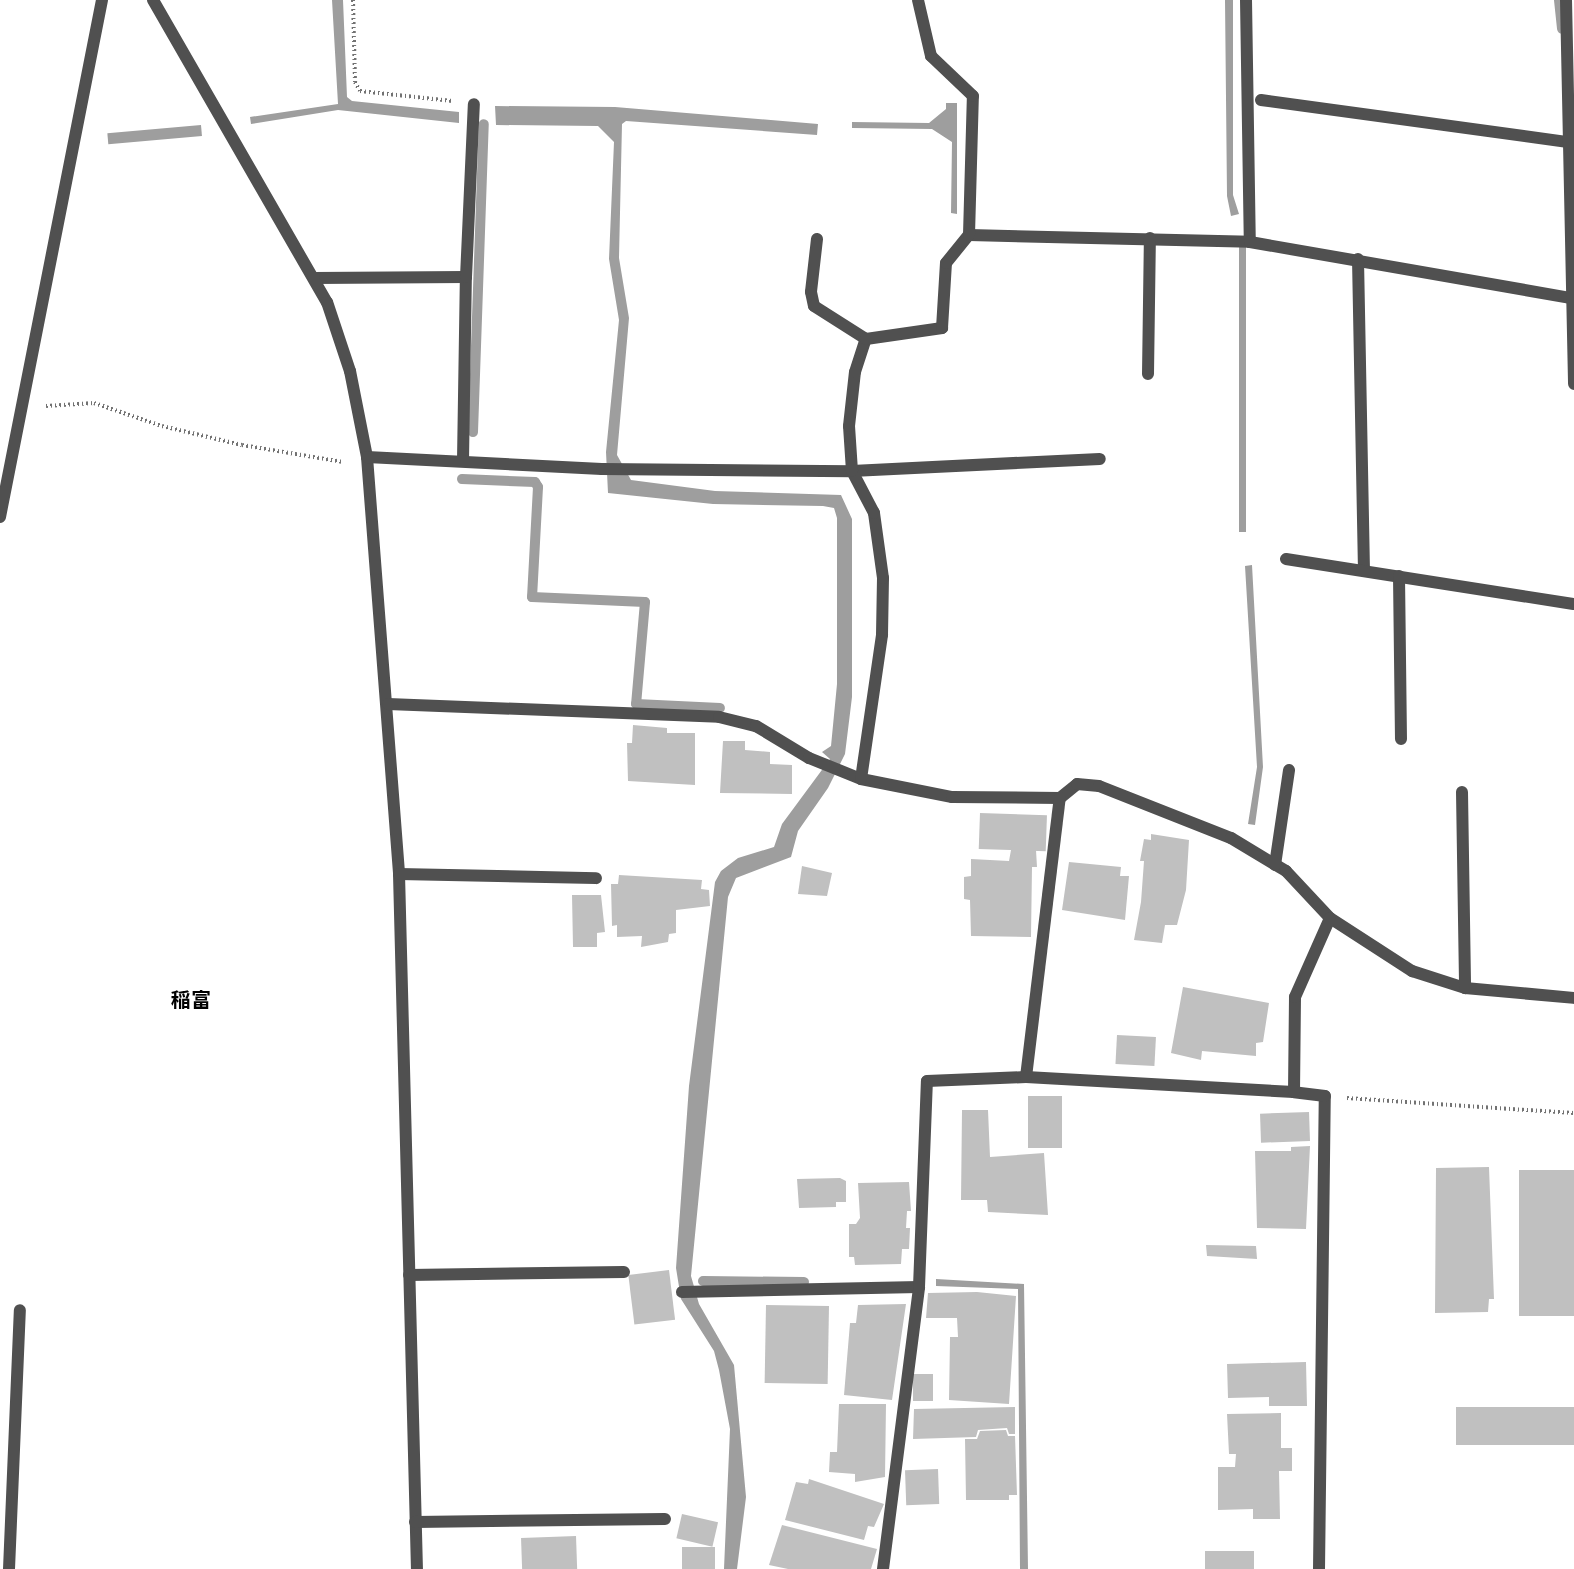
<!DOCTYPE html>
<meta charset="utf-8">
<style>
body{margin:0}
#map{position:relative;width:1574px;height:1569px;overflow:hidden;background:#fff;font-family:"DM Sans","Noto Sans JP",sans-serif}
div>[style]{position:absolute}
.water>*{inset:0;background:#9e9e9e;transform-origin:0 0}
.stream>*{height:10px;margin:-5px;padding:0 5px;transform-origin:5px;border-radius:5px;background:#9e9e9e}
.building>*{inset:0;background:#c0c0c0;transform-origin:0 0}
.path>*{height:4px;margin-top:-2px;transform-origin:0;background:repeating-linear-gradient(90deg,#727272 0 1.5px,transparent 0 4.5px)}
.service>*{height:12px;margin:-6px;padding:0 6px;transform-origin:6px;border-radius:6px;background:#505050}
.minor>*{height:12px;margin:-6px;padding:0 6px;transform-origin:6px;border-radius:6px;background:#505050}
.tertiary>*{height:12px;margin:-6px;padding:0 6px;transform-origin:6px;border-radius:6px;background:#505050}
span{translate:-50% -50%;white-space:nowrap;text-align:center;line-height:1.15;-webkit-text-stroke:4.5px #fff;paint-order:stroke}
.quarter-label{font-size:20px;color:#000;font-weight:700}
</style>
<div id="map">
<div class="water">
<div style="clip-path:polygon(332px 0,343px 0,347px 97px,352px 101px,459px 112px,459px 123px,338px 110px,251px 124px,250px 117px,338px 104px)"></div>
<div style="clip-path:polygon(1225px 0,1233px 0,1233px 195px,1239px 214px,1231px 216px,1227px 196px)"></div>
<div style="clip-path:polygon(946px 103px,957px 103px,957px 214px,951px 213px,952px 142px,932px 129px,852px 128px,852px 122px,929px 123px,946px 109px)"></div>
<div style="clip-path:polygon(495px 106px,615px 107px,818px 124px,817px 135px,626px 121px,622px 124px,619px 258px,629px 318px,617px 455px,631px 480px,715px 491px,841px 495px,852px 519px,852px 697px,845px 754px,828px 788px,798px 831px,791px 857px,736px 878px,728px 897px,691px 1276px,699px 1304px,734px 1365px,746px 1497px,737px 1569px,724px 1569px,730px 1429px,719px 1370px,714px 1351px,681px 1299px,676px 1268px,689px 1086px,715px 882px,721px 871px,738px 858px,774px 847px,782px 824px,830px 759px,822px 752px,831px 746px,837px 684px,837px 518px,834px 508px,823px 506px,713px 504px,608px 493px,606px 452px,619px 320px,609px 259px,614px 142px,598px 126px,496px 125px)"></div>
<div style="left:201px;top:125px;width:11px;height:94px;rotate:85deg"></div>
<div style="left:1239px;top:246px;width:7px;height:286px"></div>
<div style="clip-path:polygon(1252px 565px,1263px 767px,1255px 825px,1248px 824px,1257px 767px,1245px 566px)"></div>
<div style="clip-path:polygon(936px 1279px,1024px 1284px,1028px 1569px,1020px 1569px,1018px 1289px,936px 1286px)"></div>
</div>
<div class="stream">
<div style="left:1559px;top:0;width:29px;rotate:84deg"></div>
<div style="left:473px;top:432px;width:308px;rotate:-88deg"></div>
<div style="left:462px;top:479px;width:73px;rotate:2.4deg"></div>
<div style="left:535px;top:482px;width:6px;rotate:59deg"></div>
<div style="left:538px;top:487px;width:110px;rotate:93.1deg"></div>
<div style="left:532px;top:597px;width:113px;rotate:2.5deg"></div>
<div style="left:645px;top:602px;width:102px;rotate:95deg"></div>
<div style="left:636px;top:704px;width:84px;rotate:2.7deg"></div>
<div style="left:703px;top:1281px;width:101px;rotate:0.6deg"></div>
</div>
<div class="building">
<div style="clip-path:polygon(633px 725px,667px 728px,667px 733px,695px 733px,695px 785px,628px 781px,627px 743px,632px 743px)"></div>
<div style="clip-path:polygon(723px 741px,745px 741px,745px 750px,770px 752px,770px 764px,792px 765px,792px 794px,720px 793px)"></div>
<div style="left:980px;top:813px;width:67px;height:36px;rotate:2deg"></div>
<div style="clip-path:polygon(1151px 834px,1189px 840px,1186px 890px,1177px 925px,1165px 925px,1162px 943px,1134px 940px,1141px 902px,1144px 861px,1140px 861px,1144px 839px,1151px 840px)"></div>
<div style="clip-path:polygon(1011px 850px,1036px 850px,1037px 867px,1032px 867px,1031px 937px,971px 936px,970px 900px,964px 899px,964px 877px,971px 876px,971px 859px,1009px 861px)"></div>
<div style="clip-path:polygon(1069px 862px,1121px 867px,1120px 876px,1129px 876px,1125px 920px,1062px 910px)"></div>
<div style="clip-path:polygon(802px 866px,832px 873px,827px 896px,798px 894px)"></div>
<div style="clip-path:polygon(619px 875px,702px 880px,701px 889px,709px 890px,710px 906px,676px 910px,676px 933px,669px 934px,668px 942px,641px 947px,642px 936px,617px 937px,617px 925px,612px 926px,611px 884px,618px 884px)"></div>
<div style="clip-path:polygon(572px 895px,601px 895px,605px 932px,597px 933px,597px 947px,573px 947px)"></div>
<div style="clip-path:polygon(1183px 987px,1269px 1003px,1263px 1042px,1256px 1043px,1256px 1056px,1202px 1051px,1201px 1060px,1171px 1053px)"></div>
<div style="left:1117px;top:1035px;width:39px;height:29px;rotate:3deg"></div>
<div style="left:1028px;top:1096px;width:34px;height:52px"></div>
<div style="clip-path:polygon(962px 1110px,988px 1110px,990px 1157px,1044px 1153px,1048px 1215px,988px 1212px,987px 1200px,961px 1200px)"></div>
<div style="left:1309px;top:1112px;width:29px;height:49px;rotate:88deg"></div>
<div style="clip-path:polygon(1310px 1146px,1306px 1229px,1257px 1228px,1255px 1151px,1291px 1151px,1291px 1147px)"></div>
<div style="clip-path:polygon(1489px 1167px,1494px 1299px,1489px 1299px,1488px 1312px,1435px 1313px,1436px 1168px)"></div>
<div style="left:1574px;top:1170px;width:146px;height:55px;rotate:90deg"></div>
<div style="clip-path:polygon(840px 1178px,846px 1181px,846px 1202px,836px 1202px,836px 1207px,799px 1208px,797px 1179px)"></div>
<div style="clip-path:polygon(909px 1182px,911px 1211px,907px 1211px,906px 1228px,910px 1228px,909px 1249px,902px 1249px,901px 1264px,855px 1265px,854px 1257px,849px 1257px,849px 1224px,856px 1224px,860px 1218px,858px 1183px)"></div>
<div style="clip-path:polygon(1206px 1245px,1256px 1246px,1257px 1259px,1207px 1256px)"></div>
<div style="left:669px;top:1270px;width:50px;height:41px;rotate:83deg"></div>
<div style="clip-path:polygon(977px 1292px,1016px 1296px,1009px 1404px,949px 1400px,950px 1337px,958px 1337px,957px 1318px,926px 1318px,928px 1293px)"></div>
<div style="clip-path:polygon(906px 1304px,892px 1400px,844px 1395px,850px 1323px,856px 1323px,858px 1305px)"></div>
<div style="left:766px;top:1305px;width:63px;height:78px;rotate:1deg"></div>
<div style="clip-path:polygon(1306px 1362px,1307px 1406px,1269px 1406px,1269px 1397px,1228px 1398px,1227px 1364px)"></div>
<div style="left:913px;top:1374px;width:20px;height:27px"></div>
<div style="clip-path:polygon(839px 1404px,886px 1404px,885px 1477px,855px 1482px,855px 1474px,829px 1472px,830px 1452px,837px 1452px)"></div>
<div style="clip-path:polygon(1015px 1407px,1015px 1434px,1009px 1434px,1007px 1428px,978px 1430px,976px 1437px,913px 1439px,914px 1409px)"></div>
<div style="left:1574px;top:1407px;width:38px;height:118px;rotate:90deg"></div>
<div style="clip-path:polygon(1281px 1413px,1281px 1448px,1292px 1448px,1292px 1471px,1279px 1471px,1280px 1519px,1253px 1519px,1253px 1509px,1218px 1510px,1218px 1467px,1235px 1467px,1236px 1454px,1229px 1454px,1227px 1414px)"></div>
<div style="clip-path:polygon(1006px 1430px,1008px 1436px,1015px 1436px,1017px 1495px,1009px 1495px,1009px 1500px,966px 1500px,965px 1439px,977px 1439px,980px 1431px)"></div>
<div style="left:938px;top:1469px;width:35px;height:33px;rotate:88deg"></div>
<div style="clip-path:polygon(809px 1479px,884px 1504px,874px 1527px,868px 1526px,864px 1540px,785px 1520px,796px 1482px,808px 1484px)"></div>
<div style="left:682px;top:1514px;width:37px;height:25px;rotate:13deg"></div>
<div style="clip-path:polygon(782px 1525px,877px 1549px,871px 1569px,788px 1569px,769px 1565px)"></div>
<div style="left:576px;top:1536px;width:33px;height:55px;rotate:88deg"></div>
<div style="left:682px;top:1547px;width:33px;height:22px"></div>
<div style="left:1254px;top:1551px;width:18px;height:49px;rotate:90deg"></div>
</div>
<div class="path">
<div style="left:353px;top:0;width:82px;rotate:88.6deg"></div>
<div style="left:355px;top:82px;width:10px;rotate:61deg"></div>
<div style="left:360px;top:91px;width:93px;rotate:6.2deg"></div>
<div style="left:46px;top:406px;width:48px;rotate:-3.6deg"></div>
<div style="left:94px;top:403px;width:72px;rotate:18.7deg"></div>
<div style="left:162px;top:426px;width:82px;rotate:13.4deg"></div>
<div style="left:242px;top:445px;width:101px;rotate:9.6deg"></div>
<div style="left:1347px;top:1098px;width:227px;rotate:3.8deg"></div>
</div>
<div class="service">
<div style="left:1246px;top:0;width:242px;rotate:89.1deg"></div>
<div style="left:817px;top:239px;width:53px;rotate:96.5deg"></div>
<div style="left:811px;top:292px;width:14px;rotate:78deg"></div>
<div style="left:814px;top:306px;width:62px;rotate:32.4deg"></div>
<div style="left:314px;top:278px;width:152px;rotate:-0.4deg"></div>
<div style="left:463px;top:460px;width:183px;rotate:-89.1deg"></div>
<div style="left:466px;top:277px;width:173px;rotate:-87.4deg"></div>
<div style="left:852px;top:471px;width:248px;rotate:-2.8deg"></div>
<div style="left:682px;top:1292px;width:237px;rotate:-1.2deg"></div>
</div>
<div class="minor">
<div style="left:153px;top:0;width:349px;rotate:60.1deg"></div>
<div style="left:327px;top:302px;width:73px;rotate:71.6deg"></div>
<div style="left:350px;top:371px;width:88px;rotate:78.8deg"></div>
<div style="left:367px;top:457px;width:418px;rotate:85.6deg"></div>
<div style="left:399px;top:874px;width:695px;rotate:88.52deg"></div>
<div style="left:1261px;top:100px;width:310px;rotate:7.8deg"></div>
<div style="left:969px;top:235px;width:281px;rotate:1.4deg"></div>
<div style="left:1250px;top:242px;width:326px;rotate:9.9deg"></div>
<div style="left:1358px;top:259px;width:312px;rotate:88.9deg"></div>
<div style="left:1148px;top:374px;width:136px;rotate:-89.2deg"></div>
<div style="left:367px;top:457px;width:235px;rotate:2.9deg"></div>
<div style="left:602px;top:469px;width:250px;rotate:0.5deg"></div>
<div style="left:1286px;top:559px;width:291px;rotate:8.9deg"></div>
<div style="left:1399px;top:576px;width:163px;rotate:89.3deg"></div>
<div style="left:388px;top:704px;width:331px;rotate:2.2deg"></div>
<div style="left:719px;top:717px;width:38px;rotate:14deg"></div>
<div style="left:756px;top:726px;width:62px;rotate:31.1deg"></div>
<div style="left:809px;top:758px;width:56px;rotate:22deg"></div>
<div style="left:861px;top:779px;width:93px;rotate:11.2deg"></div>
<div style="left:952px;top:797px;width:108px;rotate:0.5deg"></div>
<div style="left:1060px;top:798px;width:22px;rotate:-39deg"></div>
<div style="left:1077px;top:784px;width:22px;rotate:5deg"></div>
<div style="left:1099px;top:786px;width:142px;rotate:21.5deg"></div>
<div style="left:1231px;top:838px;width:64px;rotate:31deg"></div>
<div style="left:1286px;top:871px;width:64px;rotate:46.9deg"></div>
<div style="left:1330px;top:918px;width:98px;rotate:32.9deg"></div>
<div style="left:1412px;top:971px;width:56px;rotate:17.8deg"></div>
<div style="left:1465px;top:988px;width:109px;rotate:5.2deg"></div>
<div style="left:861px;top:779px;width:146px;rotate:-81.7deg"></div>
<div style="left:882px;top:635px;width:57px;rotate:-89deg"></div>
<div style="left:883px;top:578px;width:66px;rotate:-97.9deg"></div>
<div style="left:874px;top:513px;width:47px;rotate:-117.6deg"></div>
<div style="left:852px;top:471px;width:45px;rotate:-93.8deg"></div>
<div style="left:849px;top:426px;width:54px;rotate:-83.7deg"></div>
<div style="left:855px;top:372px;width:35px;rotate:-72deg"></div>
<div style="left:866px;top:339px;width:77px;rotate:-8.2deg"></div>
<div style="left:942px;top:328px;width:65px;rotate:-86.5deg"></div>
<div style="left:946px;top:263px;width:36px;rotate:-51deg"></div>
<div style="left:969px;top:235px;width:139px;rotate:-88.4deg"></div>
<div style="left:973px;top:96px;width:58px;rotate:-136.4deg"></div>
<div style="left:931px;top:56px;width:57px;rotate:-103.1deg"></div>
<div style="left:1462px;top:792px;width:196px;rotate:89.1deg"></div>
<div style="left:1275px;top:865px;width:96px;rotate:-81.6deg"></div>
<div style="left:399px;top:874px;width:197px;rotate:1.2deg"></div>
<div style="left:1026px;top:1077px;width:268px;rotate:3.2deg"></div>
<div style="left:409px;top:1275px;width:215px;rotate:-0.8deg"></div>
<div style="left:415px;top:1522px;width:250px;rotate:-0.7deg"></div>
<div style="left:9px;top:1569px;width:259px;rotate:-87.6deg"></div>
<div style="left:883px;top:1569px;width:284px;rotate:-82.7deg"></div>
<div style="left:919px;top:1287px;width:206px;rotate:-87.8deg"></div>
<div style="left:927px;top:1081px;width:99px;rotate:-2.3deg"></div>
<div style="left:1026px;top:1077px;width:281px;rotate:-83.1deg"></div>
<div style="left:1319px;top:1569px;width:473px;rotate:-89.3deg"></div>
<div style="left:1325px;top:1096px;width:31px;rotate:-173deg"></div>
<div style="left:1294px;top:1092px;width:95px;rotate:-89.4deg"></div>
<div style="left:1295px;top:997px;width:86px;rotate:-66.1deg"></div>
</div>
<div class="tertiary">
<div style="left:1566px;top:0;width:384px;rotate:88.8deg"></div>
<div style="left:0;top:517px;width:527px;rotate:-78.84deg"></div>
</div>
<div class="quarter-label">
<span style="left:191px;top:1000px">稲富</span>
</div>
</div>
